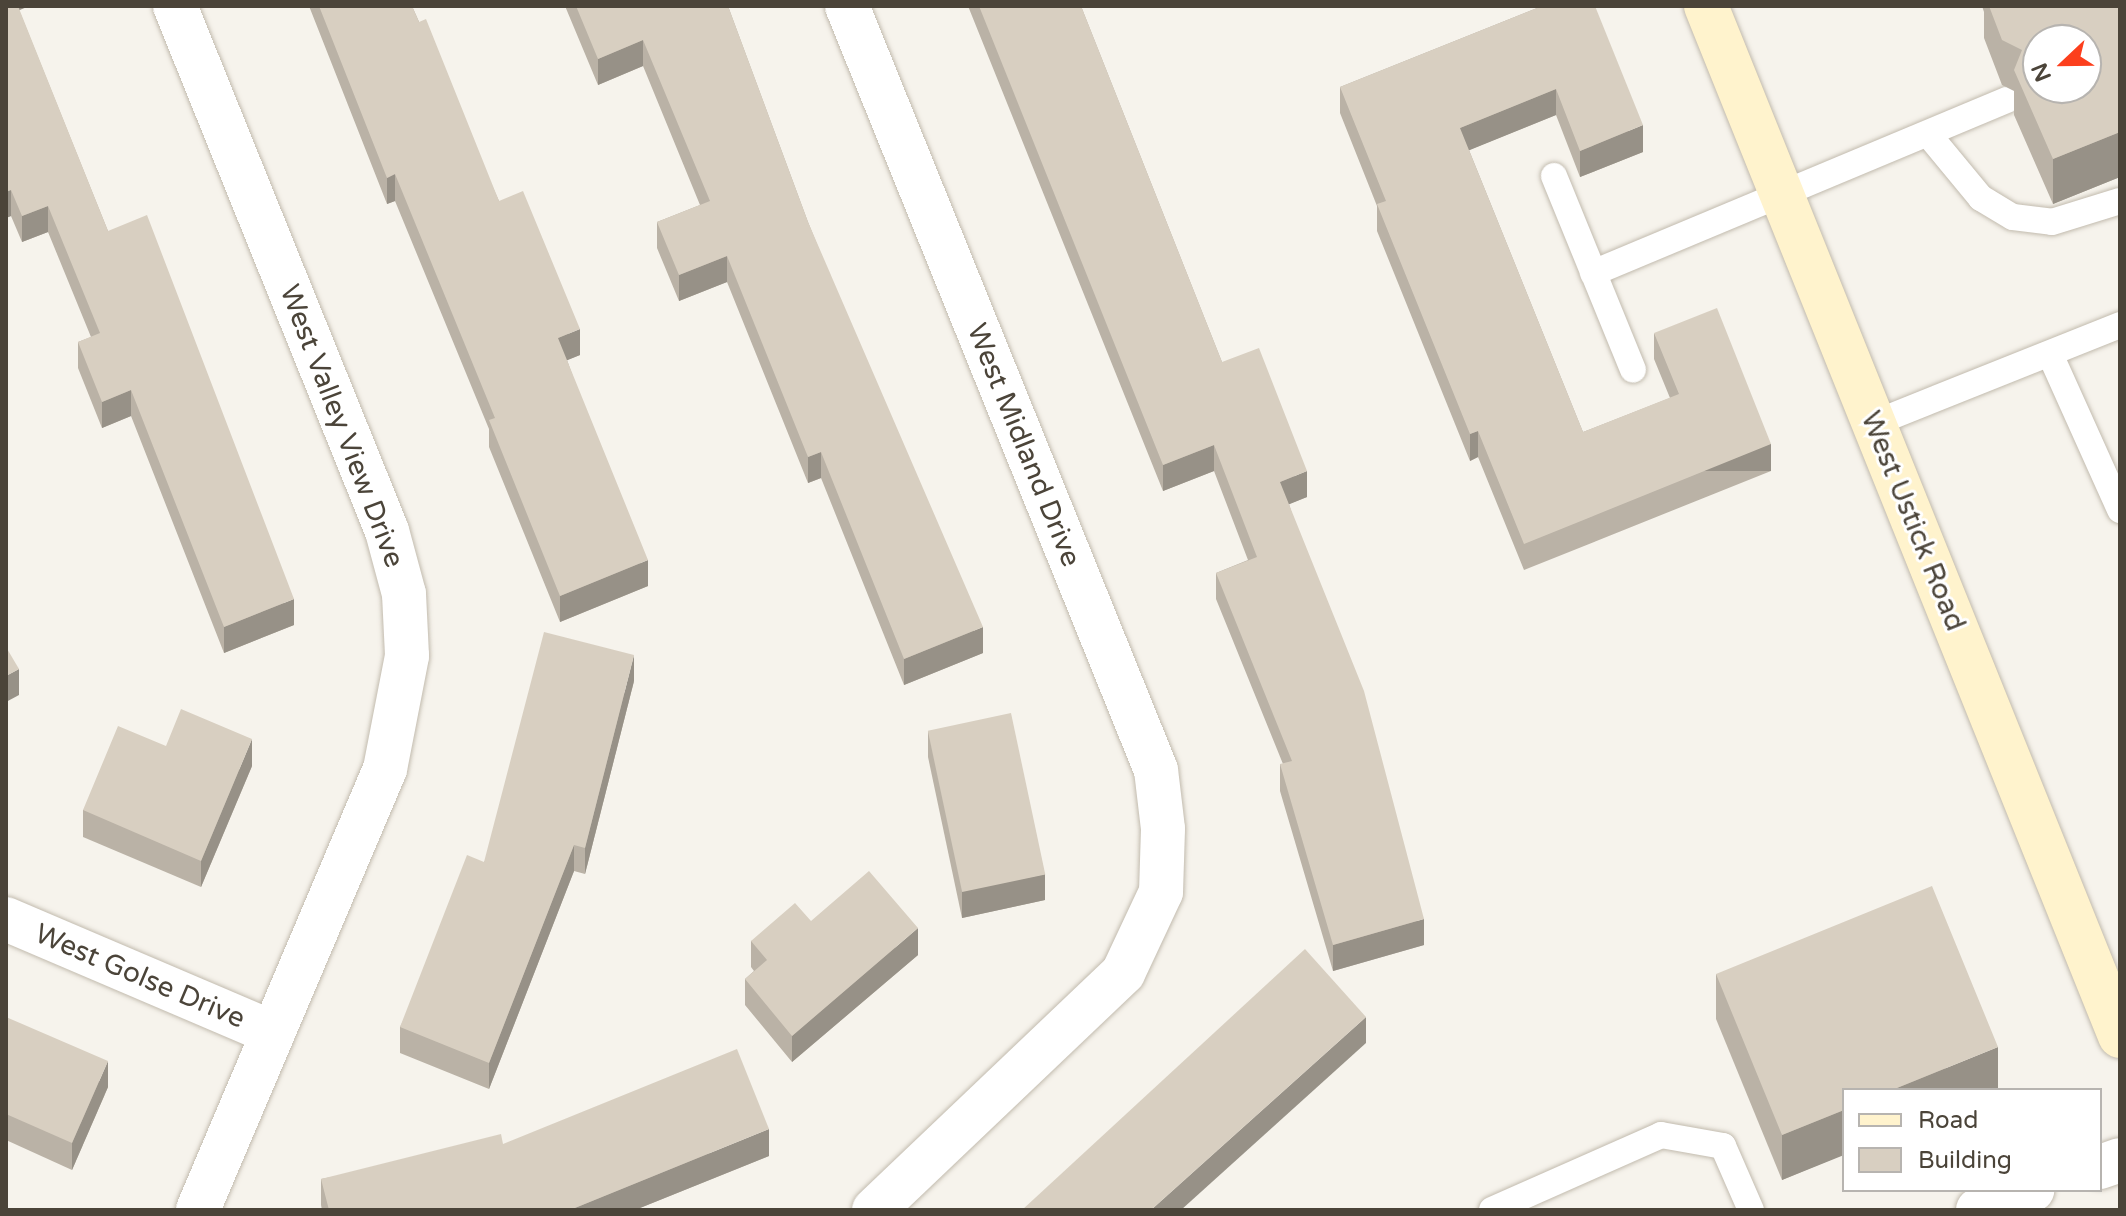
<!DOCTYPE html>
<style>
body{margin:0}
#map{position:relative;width:2126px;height:1216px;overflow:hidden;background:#f6f3ec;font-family:"Varela Round",sans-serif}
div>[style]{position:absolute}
.roads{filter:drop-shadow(0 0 2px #c2bbae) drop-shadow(0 0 2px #c2bbae)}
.service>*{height:26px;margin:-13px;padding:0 13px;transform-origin:13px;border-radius:13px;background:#fff}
.minor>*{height:44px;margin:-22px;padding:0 22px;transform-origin:22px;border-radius:22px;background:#fff}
.secondary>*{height:44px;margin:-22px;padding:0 22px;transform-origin:22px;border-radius:22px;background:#fff3cd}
.wall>*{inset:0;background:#bab2a6}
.shaded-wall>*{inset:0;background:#979187;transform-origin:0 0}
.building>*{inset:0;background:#d8cfc1;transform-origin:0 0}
span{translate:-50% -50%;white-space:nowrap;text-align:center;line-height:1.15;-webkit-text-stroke:6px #fff;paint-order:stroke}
.street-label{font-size:28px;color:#4b4439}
.frame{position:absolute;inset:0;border:8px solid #4b4439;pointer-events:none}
.legend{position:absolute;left:1842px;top:1088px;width:260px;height:104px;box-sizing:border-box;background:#fff;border:2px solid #b7b4b0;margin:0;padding:10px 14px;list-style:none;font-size:24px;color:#4b4439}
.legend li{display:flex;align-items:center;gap:16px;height:40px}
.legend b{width:40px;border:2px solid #b7b4b0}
.north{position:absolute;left:2022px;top:24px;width:80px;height:80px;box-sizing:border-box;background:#fff;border:2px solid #b7b4b0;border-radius:50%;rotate:248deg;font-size:22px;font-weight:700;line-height:32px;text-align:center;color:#4b4439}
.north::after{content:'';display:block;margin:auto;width:28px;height:36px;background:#fc3f1d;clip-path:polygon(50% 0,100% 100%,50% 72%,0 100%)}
</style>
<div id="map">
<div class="roads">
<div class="service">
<div style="left:1928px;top:134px;width:83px;rotate:50.4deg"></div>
<div style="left:1981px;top:198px;width:37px;rotate:31deg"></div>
<div style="left:2013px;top:217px;width:39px;rotate:7deg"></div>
<div style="left:2052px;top:222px;width:71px;rotate:-17.2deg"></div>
<div style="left:1554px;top:176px;width:209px;rotate:67.8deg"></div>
<div style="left:1593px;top:273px;width:449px;rotate:-22.7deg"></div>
<div style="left:2050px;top:354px;width:171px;rotate:65.8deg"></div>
<div style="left:1875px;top:423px;width:264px;rotate:-21.8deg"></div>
<div style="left:1492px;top:1210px;width:185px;rotate:-23.9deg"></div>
<div style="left:1661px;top:1135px;width:63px;rotate:10.1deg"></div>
<div style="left:1723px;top:1146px;width:70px;rotate:66.4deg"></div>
</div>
<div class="minor">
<div style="left:175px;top:6px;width:566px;rotate:68.01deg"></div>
<div style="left:387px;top:531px;width:65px;rotate:74.9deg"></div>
<div style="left:404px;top:594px;width:62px;rotate:87.2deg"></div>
<div style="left:407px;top:656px;width:115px;rotate:101deg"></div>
<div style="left:385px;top:769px;width:479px;rotate:113deg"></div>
<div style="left:847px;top:6px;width:824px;rotate:67.98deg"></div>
<div style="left:1156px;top:770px;width:59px;rotate:83.2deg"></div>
<div style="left:1163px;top:829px;width:63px;rotate:91.8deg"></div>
<div style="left:1161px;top:892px;width:89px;rotate:115.1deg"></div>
<div style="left:1123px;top:973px;width:344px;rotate:136.4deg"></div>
<div style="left:6px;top:919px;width:290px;rotate:23.1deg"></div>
<div style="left:2100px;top:1167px;width:21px;rotate:-19deg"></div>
<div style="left:1978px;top:1210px;width:58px;rotate:-20.3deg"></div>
</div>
<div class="secondary">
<div style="left:1706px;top:6px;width:1110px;rotate:68.1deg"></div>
</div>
</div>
<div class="wall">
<div style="clip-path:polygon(6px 6px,27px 6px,19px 10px,108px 231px,294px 625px,224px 653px,131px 416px,102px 428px,78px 368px,78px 342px,91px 337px,48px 232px,22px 242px,11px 216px,6px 218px)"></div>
<div style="clip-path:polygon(309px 6px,412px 6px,499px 201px,580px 355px,567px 360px,648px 586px,560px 622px,489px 447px,489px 429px,395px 201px,387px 204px)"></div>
<div style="clip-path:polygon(565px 6px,728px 6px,808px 222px,983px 653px,904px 685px,821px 478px,808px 483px,727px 282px,679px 301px,657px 248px,657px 222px,700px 205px,643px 66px,598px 85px)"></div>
<div style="clip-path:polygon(968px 6px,1081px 6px,1222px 362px,1307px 497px,1289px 504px,1424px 945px,1333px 971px,1280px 791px,1280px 764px,1283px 764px,1216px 599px,1216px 573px,1248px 560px,1214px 471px,1163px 491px)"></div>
<div style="clip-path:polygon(1542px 6px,1643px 152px,1580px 177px,1556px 115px,1469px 150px,1583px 432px,1670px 398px,1654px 359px,1654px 333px,1771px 471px,1524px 570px,1478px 457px,1470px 461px,1377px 231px,1377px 206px,1340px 113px,1340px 87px)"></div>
<div style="clip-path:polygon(1982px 6px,2120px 6px,2120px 177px,2053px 204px,2014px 115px,2014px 91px,2002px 85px,1984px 38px,1984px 12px)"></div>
<div style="clip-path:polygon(634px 681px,585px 874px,574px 871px,489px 1089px,400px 1053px,400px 1027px,484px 862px)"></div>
<div style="clip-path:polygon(928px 731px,1045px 900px,962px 918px,928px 757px)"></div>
<div style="clip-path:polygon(252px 766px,201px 887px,83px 837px,83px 810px)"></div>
<div style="clip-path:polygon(811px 921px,918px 955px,792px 1062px,745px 1005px,745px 979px,754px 971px,751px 967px,751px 941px)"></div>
<div style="clip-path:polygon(1716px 974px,1998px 1090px,1782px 1180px,1716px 1019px)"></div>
<div style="clip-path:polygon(6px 1017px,108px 1087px,72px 1170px,6px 1140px)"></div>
<div style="clip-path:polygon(503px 1144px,769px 1156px,635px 1210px,322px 1210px,321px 1205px,321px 1179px)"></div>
</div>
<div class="shaded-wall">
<div style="clip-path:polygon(10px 6px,27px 6px,27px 7px,10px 14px)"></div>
<div style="clip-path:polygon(643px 40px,643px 66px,598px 85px,598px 59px)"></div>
<div style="clip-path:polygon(1556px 89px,1556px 115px,1460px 154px,1460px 128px)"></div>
<div style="clip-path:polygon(1643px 125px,1643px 152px,1580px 177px,1580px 151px)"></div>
<div style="clip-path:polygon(2120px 132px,2120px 177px,2053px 204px,2053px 159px)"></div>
<div style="clip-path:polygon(395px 174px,395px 201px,387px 204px,387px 178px)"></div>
<div style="clip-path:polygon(11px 190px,11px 216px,6px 218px,6px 192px)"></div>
<div style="clip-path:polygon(48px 206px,48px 232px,22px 242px,22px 216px)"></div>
<div style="clip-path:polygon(727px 256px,727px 282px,679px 301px,679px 275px)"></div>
<div style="clip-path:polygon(580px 329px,580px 355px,558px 364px,558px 338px)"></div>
<div style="clip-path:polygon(131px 390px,131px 416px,102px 428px,102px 402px)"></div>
<div style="clip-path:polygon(1478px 431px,1478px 457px,1470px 461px,1470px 434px)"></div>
<div style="left:1771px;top:444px;width:27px;height:266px;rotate:90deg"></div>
<div style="clip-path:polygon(1214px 445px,1214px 471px,1163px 491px,1163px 465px)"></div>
<div style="clip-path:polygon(821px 452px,821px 478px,808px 483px,808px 457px)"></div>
<div style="clip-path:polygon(1307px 471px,1307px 497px,1280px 508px,1280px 482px)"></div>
<div style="clip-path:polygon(648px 560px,648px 586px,560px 622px,560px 596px)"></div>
<div style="clip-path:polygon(294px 599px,294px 625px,224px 653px,224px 627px)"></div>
<div style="clip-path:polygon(983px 627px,983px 653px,904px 685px,904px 659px)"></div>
<div style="clip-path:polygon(634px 655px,634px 681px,585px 874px,585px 848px)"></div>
<div style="clip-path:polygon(19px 669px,19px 695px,6px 702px,6px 676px)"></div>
<div style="clip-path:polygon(252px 739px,252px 766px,201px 887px,201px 861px)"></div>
<div style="clip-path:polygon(574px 845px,574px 871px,489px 1089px,489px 1063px)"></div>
<div style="clip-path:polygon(1045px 874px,1045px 900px,962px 918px,962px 891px)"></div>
<div style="clip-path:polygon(1424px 919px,1424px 945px,1333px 971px,1333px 945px)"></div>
<div style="clip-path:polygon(918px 928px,918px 955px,792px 1062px,792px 1036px)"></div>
<div style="clip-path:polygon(1366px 1017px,1366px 1043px,1181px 1210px,1151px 1210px)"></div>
<div style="clip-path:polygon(1998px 1047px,1998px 1090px,1892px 1090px)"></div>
<div style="clip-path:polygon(108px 1061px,108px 1087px,72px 1170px,72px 1143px)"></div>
<div style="clip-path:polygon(1844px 1110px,1844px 1155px,1782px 1180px,1782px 1135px)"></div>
<div style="clip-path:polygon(769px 1129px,769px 1156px,635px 1210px,570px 1210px)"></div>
</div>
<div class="building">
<div style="clip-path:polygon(6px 6px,18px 6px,108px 231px,147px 215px,294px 599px,224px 627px,131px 390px,102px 402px,78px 342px,100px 333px,48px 206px,22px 216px,11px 190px,6px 192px)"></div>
<div style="clip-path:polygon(319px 6px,412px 6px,419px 22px,426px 19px,499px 201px,523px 191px,580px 329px,558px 338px,648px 560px,560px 596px,489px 420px,495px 418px,395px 174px,387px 178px)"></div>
<div style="clip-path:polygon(576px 6px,728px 6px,808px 222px,983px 627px,904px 659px,821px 452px,808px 457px,727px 256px,679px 275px,657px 222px,710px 201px,643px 40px,598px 59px)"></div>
<div style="clip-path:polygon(979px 6px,1081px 6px,1222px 362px,1259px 348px,1307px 471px,1280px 482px,1364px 691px,1424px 919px,1333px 945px,1280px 764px,1292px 761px,1216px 573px,1257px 557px,1214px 445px,1163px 465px)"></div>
<div style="clip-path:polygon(1542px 6px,1595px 6px,1643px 125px,1580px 151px,1556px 89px,1460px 128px,1583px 432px,1679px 394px,1654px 333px,1717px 308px,1771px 444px,1524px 544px,1478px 431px,1470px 434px,1377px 204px,1386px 201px,1340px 87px)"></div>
<div style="clip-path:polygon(evenodd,1989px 6px,2120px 6px,2120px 132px,2053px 159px,2014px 70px,2022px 50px,2002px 40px,1989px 6px,2038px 40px,2086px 40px,2086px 88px,2038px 88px,2038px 40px)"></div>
<div style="clip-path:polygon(544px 632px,634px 655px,585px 848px,574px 845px,489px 1063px,400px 1027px,467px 855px,484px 862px)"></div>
<div style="clip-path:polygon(6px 647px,19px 669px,6px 676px)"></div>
<div style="clip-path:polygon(181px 709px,252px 739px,201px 861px,83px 810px,118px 726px,166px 746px)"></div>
<div style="left:1011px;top:713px;width:165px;height:85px;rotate:78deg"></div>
<div style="clip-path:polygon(869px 871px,918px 928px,792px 1036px,745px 979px,767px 960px,751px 941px,795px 903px,811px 921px)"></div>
<div style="clip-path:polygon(1932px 886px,1998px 1047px,1892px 1090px,1844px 1090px,1844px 1110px,1782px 1135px,1716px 974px)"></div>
<div style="clip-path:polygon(1305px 949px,1366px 1017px,1151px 1210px,1022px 1210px)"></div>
<div style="clip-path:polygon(6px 1017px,108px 1061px,72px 1143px,6px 1114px)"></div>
<div style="clip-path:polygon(737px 1049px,769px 1129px,570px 1210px,329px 1210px,321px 1179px,501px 1134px,503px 1144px)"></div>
</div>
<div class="street-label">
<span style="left:342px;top:426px;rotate:69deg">West Valley View Drive</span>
<span style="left:1024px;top:445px;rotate:68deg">West Midland Drive</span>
<span style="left:1913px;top:521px;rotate:68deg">West Ustick Road</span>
<span style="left:140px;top:976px;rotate:23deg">West Golse Drive</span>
</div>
<div class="frame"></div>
<ul class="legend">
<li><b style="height:10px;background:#fff3cd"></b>Road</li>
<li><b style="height:22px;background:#d8cfc1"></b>Building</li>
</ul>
<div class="north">N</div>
</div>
